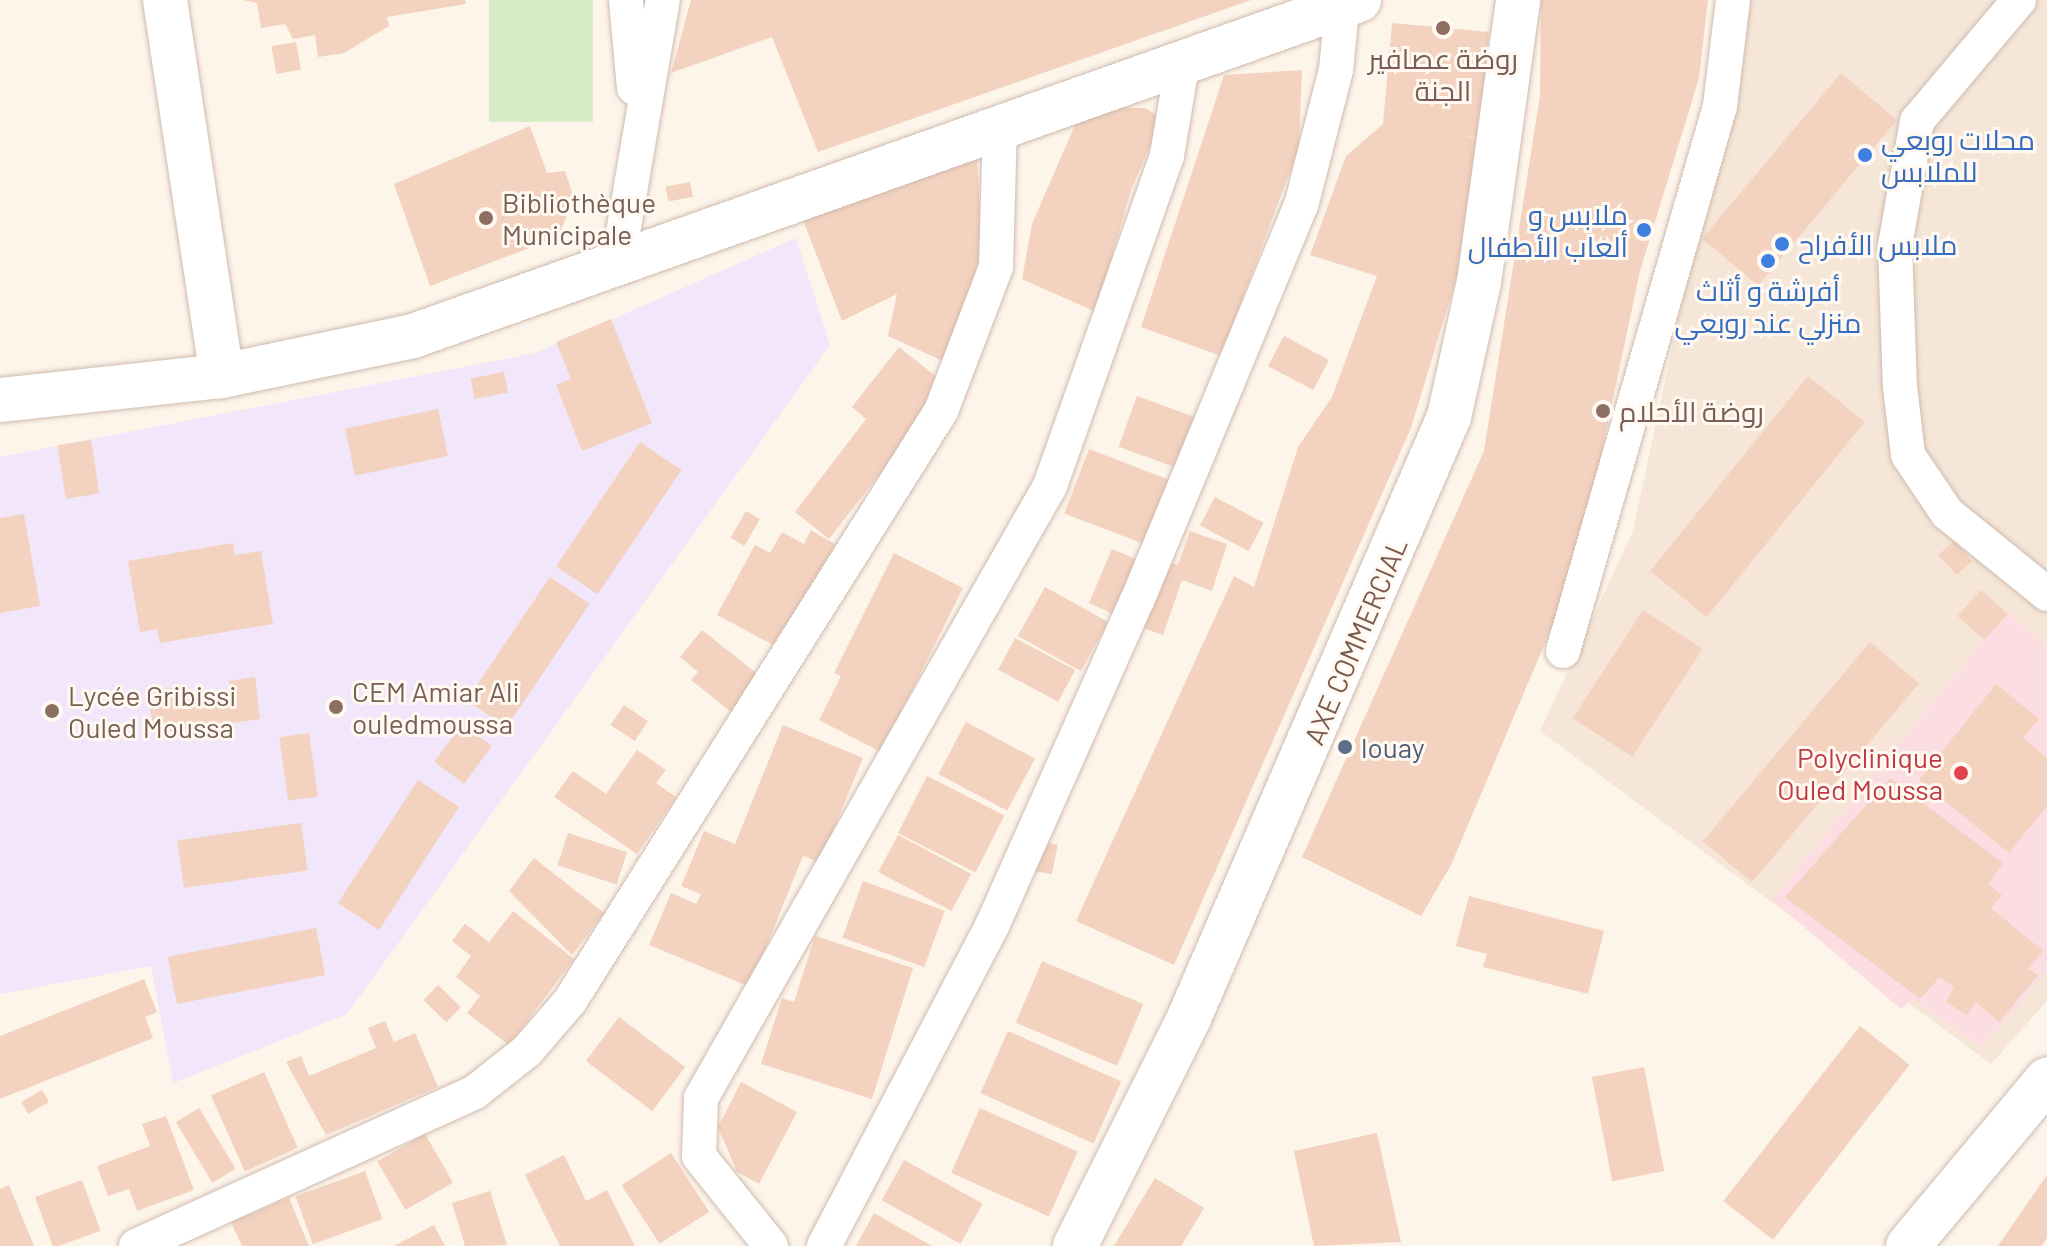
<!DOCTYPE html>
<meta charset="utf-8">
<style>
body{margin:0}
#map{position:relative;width:2047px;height:1246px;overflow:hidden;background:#fdf4ea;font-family:Barlow,Cairo,sans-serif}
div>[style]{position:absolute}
.residential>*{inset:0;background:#f5e6d8}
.education>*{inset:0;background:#f1e6fa}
.medical>*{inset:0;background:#fbdde2}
.green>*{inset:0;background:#d8ecc7;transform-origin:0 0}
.building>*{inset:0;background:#f3d2c0;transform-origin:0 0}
.roads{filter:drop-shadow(0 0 2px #d0bbae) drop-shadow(0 0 2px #d0bbae)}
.street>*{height:34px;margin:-17px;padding:0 17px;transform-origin:17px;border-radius:17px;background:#fff}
.secondary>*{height:44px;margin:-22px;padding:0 22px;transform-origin:22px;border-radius:22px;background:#fff}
.dots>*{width:22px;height:22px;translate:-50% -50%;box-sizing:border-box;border:4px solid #fff9f1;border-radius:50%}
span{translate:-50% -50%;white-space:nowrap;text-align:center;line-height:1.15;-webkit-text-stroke:6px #fff9f1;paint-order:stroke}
.education-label{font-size:28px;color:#785e54}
.left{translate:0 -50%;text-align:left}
.shop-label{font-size:28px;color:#366cbe}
.right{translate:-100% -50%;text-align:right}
.street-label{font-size:28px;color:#79594c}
.service-label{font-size:28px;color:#4e5e75}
.health-label{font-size:28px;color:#be3a42}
</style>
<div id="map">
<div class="residential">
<div style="clip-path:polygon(1746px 0,2047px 0,2047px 1001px,1991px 1064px,1540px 731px,1633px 531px)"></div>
</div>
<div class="education">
<div style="clip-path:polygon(796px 238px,830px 345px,347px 1014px,173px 1083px,151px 966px,0 994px,0 457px,536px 353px)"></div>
</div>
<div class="medical">
<div style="clip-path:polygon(2006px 612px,2047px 646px,2047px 971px,1982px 1047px,1913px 999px,1901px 1009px,1772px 900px)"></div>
</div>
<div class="green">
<div style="left:489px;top:0;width:104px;height:122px"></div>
</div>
<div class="building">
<div style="clip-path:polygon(243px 0,465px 0,466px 4px,387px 17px,389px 26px,344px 53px,318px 57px,315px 35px,293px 39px,285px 24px,261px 28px,257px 3px)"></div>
<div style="clip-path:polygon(691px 0,1251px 0,818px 152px,772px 37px,671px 73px)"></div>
<div style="clip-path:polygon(1541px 0,1708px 0,1699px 78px,1640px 271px,1578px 565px,1451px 865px,1421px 916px,1302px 857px,1484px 451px,1540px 96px)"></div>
<div style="clip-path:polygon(1392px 23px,1489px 32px,1479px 137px,1465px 136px,1478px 138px,1470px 233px,1411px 428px,1174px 965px,1076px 921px,1234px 576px,1254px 587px,1298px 447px,1332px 397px,1377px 276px,1310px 255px,1346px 156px,1383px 124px)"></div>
<div style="left:296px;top:42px;width:28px;height:25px;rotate:80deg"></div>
<div style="clip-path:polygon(1302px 70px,1299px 147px,1221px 356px,1141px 327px,1224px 75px)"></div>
<div style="left:1841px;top:73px;width:73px;height:216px;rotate:40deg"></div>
<div style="clip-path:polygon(1120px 108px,1146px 108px,1162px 119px,1131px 190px,1096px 312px,1022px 279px,1032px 224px,1075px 125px)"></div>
<div style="clip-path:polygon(530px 126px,547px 173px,565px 171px,574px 198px,558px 237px,430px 286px,394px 184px)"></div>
<div style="clip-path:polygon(977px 155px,982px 263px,945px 362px,888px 336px,897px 294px,842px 321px,803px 220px)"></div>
<div style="left:690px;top:182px;width:15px;height:25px;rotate:79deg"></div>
<div style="clip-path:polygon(611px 319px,652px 423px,582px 451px,556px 385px,571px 379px,556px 342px)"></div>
<div style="left:1284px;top:336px;width:51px;height:34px;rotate:28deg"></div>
<div style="clip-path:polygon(899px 347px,948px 386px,829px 539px,795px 512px,866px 419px,852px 407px)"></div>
<div style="left:504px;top:372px;width:21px;height:34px;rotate:79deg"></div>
<div style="left:1808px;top:376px;width:73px;height:251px;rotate:39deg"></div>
<div style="left:1137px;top:396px;width:72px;height:54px;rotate:20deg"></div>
<div style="left:438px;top:409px;width:48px;height:95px;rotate:78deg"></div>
<div style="left:91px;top:440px;width:54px;height:34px;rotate:81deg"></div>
<div style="left:640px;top:442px;width:50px;height:150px;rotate:34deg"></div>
<div style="left:1089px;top:449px;width:101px;height:69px;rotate:21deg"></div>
<div style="left:1215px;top:497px;width:55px;height:32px;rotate:28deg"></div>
<div style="left:746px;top:511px;width:16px;height:31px;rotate:30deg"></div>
<div style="clip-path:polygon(24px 514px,40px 606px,0 613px,0 518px)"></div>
<div style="clip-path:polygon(811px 530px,835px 544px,779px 648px,717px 615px,755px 545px,770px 553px,782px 532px,804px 544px)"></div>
<div style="clip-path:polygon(1190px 531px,1227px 544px,1212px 591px,1182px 580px,1163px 635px,1140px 627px,1163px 560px,1178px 565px)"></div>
<div style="left:1954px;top:541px;width:27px;height:21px;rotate:48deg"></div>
<div style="clip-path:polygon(233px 543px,235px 555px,261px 551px,273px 624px,160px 643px,157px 629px,140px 632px,128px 561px)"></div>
<div style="left:1112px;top:549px;width:38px;height:59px;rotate:23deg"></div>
<div style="clip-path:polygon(894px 553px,963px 588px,881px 752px,819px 720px,841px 676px,834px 673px)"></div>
<div style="left:550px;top:577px;width:48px;height:149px;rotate:34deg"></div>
<div style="left:1045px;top:587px;width:72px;height:56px;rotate:29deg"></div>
<div style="left:1981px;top:590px;width:36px;height:35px;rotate:42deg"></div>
<div style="left:1643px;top:610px;width:71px;height:129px;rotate:33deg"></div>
<div style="clip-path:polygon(702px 630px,760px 676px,731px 712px,691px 680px,698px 672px,680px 657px)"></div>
<div style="left:1015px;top:638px;width:68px;height:36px;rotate:28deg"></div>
<div style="left:1870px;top:642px;width:64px;height:260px;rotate:40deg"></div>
<div style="clip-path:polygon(255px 677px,260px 719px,154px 734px,148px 691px,186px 686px,187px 699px,231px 693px,229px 681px)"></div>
<div style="clip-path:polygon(1996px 684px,2039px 719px,2023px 738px,2047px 758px,2047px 806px,2009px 853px,1919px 780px)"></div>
<div style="left:624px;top:705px;width:29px;height:24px;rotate:34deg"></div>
<div style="left:966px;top:722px;width:78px;height:59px;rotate:28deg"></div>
<div style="left:462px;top:724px;width:37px;height:47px;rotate:36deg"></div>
<div style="clip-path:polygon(783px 725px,863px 758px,820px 862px,803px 856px,750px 987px,649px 945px,671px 893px,696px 904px,701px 894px,681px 886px,704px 831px,735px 844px)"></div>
<div style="left:309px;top:733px;width:64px;height:30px;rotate:82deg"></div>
<div style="clip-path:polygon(637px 750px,666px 770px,656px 783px,676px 797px,637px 854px,554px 797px,573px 771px,606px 794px)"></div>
<div style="left:927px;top:776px;width:87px;height:64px;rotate:27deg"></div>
<div style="clip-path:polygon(1890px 778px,2003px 863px,1988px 884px,2002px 895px,1991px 908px,2043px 951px,2028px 969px,2038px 975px,1999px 1022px,1976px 1002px,1967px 1015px,1946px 1002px,1954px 987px,1940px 977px,1920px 999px,1785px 897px)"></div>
<div style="left:418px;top:780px;width:49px;height:147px;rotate:33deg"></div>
<div style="left:301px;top:823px;width:48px;height:125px;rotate:82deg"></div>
<div style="left:568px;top:833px;width:62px;height:34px;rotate:18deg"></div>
<div style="left:898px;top:835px;width:83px;height:42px;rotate:28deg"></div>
<div style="left:1038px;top:841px;width:20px;height:30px;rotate:11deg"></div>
<div style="clip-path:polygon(534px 858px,604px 913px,572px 955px,509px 891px)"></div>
<div style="left:863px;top:881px;width:87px;height:60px;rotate:20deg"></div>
<div style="clip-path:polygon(1469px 896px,1604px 931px,1588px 994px,1483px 967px,1487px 954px,1456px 946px)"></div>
<div style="clip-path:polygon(513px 911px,574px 959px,509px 1045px,467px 1013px,480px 996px,456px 977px,471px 956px,452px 941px,465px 924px,489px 942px)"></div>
<div style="left:316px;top:928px;width:48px;height:151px;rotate:79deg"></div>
<div style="clip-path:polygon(815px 936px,913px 968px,872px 1099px,761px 1064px,782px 998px,794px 1002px)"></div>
<div style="left:1042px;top:961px;width:110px;height:67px;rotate:23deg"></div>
<div style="clip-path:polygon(144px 979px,157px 1012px,145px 1017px,153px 1038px,0 1099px,0 1036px)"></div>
<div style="left:438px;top:985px;width:32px;height:21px;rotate:44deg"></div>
<div style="left:619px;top:1017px;width:83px;height:55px;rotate:37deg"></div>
<div style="clip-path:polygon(385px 1021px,394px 1042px,415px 1033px,438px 1087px,326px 1135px,286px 1062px,301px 1056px,309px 1076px,376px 1048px,368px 1028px)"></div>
<div style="left:1860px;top:1026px;width:63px;height:222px;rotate:38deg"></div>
<div style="left:1008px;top:1031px;width:124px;height:68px;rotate:24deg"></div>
<div style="left:1644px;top:1067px;width:106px;height:53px;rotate:79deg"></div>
<div style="left:264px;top:1072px;width:83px;height:58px;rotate:66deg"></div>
<div style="clip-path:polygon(741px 1082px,797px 1112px,759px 1184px,737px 1172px,718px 1127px)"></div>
<div style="left:42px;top:1090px;width:14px;height:24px;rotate:60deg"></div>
<div style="left:199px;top:1108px;width:71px;height:27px;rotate:59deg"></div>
<div style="left:980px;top:1108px;width:107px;height:71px;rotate:24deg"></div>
<div style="clip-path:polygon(166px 1116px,194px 1190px,137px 1211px,129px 1189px,108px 1196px,97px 1166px,150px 1146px,142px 1124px)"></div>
<div style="clip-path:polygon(1377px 1133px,1401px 1242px,1314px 1246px,1294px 1151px)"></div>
<div style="left:425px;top:1134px;width:56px;height:55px;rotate:60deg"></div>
<div style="left:671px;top:1153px;width:70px;height:59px;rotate:57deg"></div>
<div style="clip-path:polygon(564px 1155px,586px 1201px,607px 1190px,635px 1246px,560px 1246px,525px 1175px)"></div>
<div style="left:904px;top:1160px;width:90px;height:46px;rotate:29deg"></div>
<div style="left:365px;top:1171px;width:51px;height:74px;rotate:70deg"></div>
<div style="clip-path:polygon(2047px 1175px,2047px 1238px,2041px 1246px,1998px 1246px)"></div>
<div style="clip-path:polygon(1155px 1178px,1204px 1208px,1181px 1246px,1114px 1246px)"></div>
<div style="left:82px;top:1180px;width:54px;height:50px;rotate:70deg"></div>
<div style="clip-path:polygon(9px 1185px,34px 1246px,0 1246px,0 1189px)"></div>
<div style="clip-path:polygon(490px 1191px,507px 1245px,465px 1246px,452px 1203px)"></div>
<div style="clip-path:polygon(289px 1198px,309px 1246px,242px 1246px,231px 1222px)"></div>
<div style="clip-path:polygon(874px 1213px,932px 1246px,856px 1246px)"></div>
<div style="clip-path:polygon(434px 1225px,445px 1246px,394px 1246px)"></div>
</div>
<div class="roads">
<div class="street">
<div style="left:626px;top:0;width:88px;rotate:84.8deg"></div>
<div style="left:2019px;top:0;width:158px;rotate:130.1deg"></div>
<div style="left:1917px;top:121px;width:127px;rotate:100deg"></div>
<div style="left:1895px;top:246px;width:140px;rotate:88deg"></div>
<div style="left:1900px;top:386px;width:69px;rotate:83.4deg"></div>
<div style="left:1908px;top:455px;width:70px;rotate:56.1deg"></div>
<div style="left:1947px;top:513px;width:129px;rotate:39deg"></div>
<div style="left:617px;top:268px;width:272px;rotate:-80.3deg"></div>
<div style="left:1563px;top:651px;width:567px;rotate:-73.93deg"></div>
<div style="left:1720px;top:106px;width:107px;rotate:-83deg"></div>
<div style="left:136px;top:1246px;width:372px;rotate:-24.4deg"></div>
<div style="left:475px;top:1092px;width:66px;rotate:-38.3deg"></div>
<div style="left:527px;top:1051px;width:66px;rotate:-49.3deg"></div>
<div style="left:570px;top:1001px;width:697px;rotate:-57.84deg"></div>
<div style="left:941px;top:411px;width:154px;rotate:-69.1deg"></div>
<div style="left:996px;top:267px;width:141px;rotate:-88.4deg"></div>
<div style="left:771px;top:1246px;width:115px;rotate:-128.7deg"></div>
<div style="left:699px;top:1156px;width:58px;rotate:-88deg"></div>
<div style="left:701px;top:1098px;width:705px;rotate:-60.31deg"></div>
<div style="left:1050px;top:486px;width:351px;rotate:-70.5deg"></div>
<div style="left:1167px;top:155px;width:96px;rotate:-80.4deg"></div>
<div style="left:824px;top:1246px;width:361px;rotate:-62.3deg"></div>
<div style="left:992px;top:926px;width:356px;rotate:-66deg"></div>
<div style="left:1137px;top:601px;width:428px;rotate:-67.5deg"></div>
<div style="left:1301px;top:206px;width:140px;rotate:-75.6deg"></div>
<div style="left:1336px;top:70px;width:70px;rotate:-84.3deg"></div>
</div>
<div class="secondary">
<div style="left:165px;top:0;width:380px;rotate:81.4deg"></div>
<div style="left:0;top:400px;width:223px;rotate:-6.2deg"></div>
<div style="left:222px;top:376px;width:195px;rotate:-11.8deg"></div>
<div style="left:413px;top:336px;width:1004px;rotate:-19.55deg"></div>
<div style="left:1075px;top:1246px;width:255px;rotate:-63.4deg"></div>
<div style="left:1189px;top:1018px;width:655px;rotate:-66.61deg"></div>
<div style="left:1449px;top:417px;width:138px;rotate:-77.5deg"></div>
<div style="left:1479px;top:282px;width:285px;rotate:-82.1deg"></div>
<div style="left:1908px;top:1246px;width:217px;rotate:-50.1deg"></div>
</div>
</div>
<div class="dots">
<div style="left:1443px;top:28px;background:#8d6e63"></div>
<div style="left:1865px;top:155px;background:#3f7fe0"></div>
<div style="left:486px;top:218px;background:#8d6e63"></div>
<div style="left:1644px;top:230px;background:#3f7fe0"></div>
<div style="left:1782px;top:244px;background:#3f7fe0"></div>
<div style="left:1768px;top:261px;background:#3f7fe0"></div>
<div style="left:1603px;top:411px;background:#8d6e63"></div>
<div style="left:336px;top:707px;background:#8d6e63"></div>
<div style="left:52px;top:711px;background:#8d6e63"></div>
<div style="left:1345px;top:747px;background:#5c6f8a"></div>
<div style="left:1961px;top:773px;background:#e0444e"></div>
</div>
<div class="education-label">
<span style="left:1443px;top:74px">روضة عصافير<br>الجنة</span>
<span class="left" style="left:502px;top:218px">Bibliothèque<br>Municipale</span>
<span class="left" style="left:1619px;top:411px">روضة الأحلام</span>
<span class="left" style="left:352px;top:707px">CEM Amiar Ali<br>ouledmoussa</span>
<span class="left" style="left:68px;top:711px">Lycée Gribissi<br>Ouled Moussa</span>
</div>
<div class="shop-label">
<span class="left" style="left:1881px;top:155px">محلات روبعي<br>للملابس</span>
<span class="right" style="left:1628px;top:230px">ملابس و<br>ألعاب الأطفال</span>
<span class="left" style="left:1798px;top:244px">ملابس الأفراح</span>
<span style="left:1768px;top:306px">أفرشة و أثاث<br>منزلي عند روبعي</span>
</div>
<div class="street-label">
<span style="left:1355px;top:641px;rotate:-67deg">AXE COMMERCIAL</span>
</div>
<div class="service-label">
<span class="left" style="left:1361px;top:747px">louay</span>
</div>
<div class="health-label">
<span class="right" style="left:1943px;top:773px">Polyclinique<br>Ouled Moussa</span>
</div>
</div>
